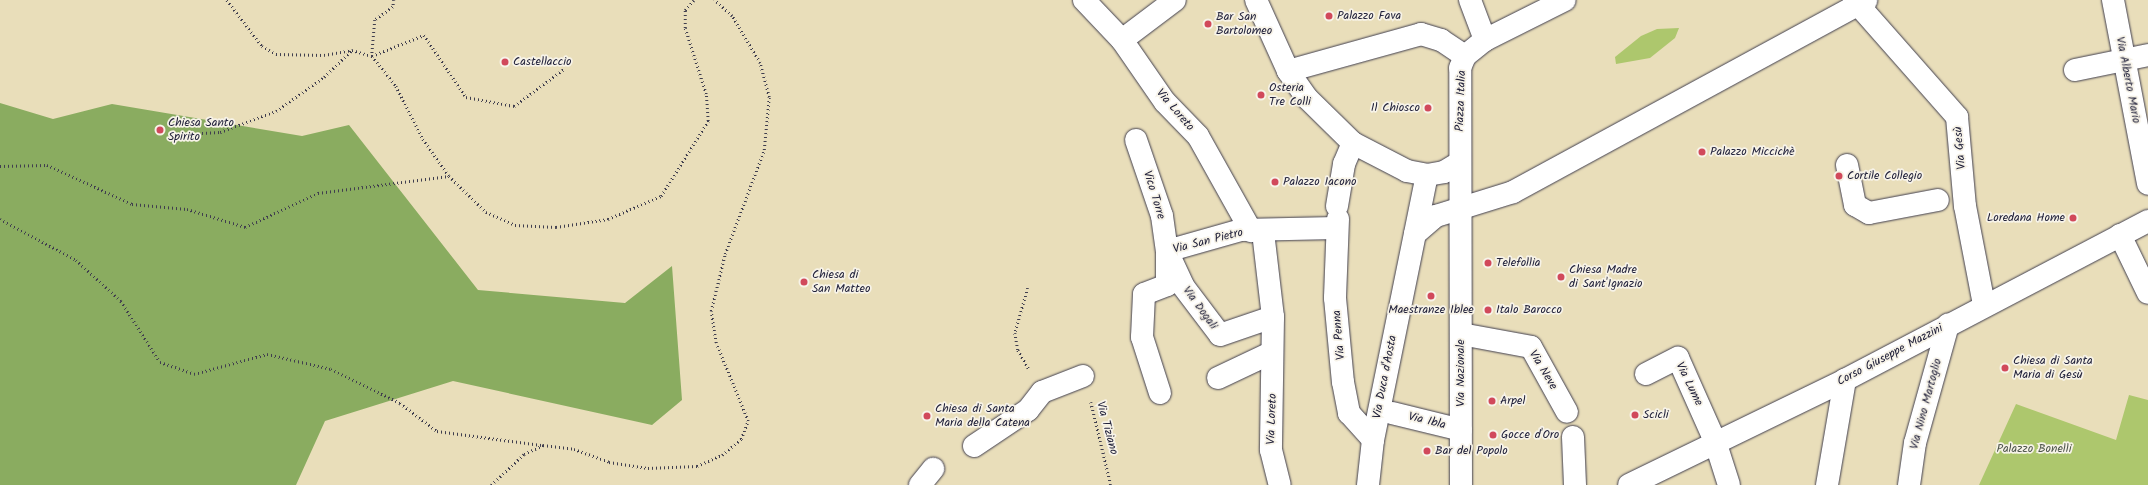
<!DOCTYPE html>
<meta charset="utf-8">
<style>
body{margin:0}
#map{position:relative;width:2148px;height:485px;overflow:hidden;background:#e9deba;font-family:Kalam,sans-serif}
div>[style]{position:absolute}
.green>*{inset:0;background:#adc76d}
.forest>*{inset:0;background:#8aac60}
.path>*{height:2.5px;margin-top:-1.25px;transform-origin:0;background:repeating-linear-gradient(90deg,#403e4e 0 1px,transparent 0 4px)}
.roads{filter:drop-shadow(0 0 1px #403e4e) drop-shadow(0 0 1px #403e4e)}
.minor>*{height:22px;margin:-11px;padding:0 11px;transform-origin:11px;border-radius:11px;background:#fff}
.dots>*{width:11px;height:11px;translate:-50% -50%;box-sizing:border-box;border:2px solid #f7f3e8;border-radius:50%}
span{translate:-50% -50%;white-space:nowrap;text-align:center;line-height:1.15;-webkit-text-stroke:3.5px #f7f3e8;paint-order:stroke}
.poi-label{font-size:12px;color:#22223b}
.left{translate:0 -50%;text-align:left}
.right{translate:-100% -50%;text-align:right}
.street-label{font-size:12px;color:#22223b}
.park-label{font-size:12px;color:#4c544a}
</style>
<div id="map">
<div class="green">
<div style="clip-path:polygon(1679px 28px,1675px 38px,1650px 58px,1616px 64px,1615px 57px,1641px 36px,1657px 29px)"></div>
<div style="clip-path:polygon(2129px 395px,2148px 400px,2148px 485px,1979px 485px,2016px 404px,2116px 440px)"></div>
</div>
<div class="forest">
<div style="clip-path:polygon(0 103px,53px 119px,112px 104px,302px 136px,349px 125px,478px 290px,625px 303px,672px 266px,682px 400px,652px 425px,453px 381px,325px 421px,296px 485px,0 485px)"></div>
</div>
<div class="path">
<div style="left:227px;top:0;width:58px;rotate:52.7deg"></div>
<div style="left:262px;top:46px;width:16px;rotate:30deg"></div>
<div style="left:276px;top:54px;width:48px;rotate:1.2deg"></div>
<div style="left:324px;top:55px;width:28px;rotate:-10deg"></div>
<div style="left:352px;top:50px;width:21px;rotate:17deg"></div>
<div style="left:372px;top:56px;width:38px;rotate:51deg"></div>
<div style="left:396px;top:86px;width:59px;rotate:63deg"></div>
<div style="left:423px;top:139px;width:45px;rotate:54.9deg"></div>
<div style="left:449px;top:176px;width:52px;rotate:44.2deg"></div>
<div style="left:486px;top:212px;width:32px;rotate:24deg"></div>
<div style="left:515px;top:225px;width:41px;rotate:2.8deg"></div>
<div style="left:556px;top:227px;width:53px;rotate:-8.7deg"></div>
<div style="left:608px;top:219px;width:58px;rotate:-23.5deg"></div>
<div style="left:661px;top:196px;width:89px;rotate:-57.9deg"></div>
<div style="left:708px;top:121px;width:27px;rotate:-94deg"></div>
<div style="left:706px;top:94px;width:69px;rotate:-107.7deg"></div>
<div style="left:685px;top:28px;width:18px;rotate:-90deg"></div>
<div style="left:685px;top:10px;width:13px;rotate:-48deg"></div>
<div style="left:394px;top:0;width:7px;rotate:98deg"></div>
<div style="left:393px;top:7px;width:22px;rotate:144deg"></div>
<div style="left:375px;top:20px;width:36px;rotate:95deg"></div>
<div style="left:372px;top:56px;width:56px;rotate:-22deg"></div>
<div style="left:424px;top:35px;width:75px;rotate:55.9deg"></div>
<div style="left:466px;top:97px;width:49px;rotate:10.6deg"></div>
<div style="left:514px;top:106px;width:62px;rotate:-36.5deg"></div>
<div style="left:202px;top:133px;width:18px;rotate:-3deg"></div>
<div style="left:220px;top:132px;width:60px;rotate:-20.6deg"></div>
<div style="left:276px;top:111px;width:59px;rotate:-35.3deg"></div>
<div style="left:324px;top:77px;width:39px;rotate:-44deg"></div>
<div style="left:0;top:166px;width:47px;rotate:-1.2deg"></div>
<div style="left:47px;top:165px;width:94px;rotate:24.6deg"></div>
<div style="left:132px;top:204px;width:55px;rotate:5.2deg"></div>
<div style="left:187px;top:209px;width:61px;rotate:17.2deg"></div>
<div style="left:245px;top:227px;width:81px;rotate:-25deg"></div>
<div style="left:318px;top:193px;width:132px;rotate:-7.4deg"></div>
<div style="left:0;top:219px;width:86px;rotate:28.3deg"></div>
<div style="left:76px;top:260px;width:61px;rotate:42.3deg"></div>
<div style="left:121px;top:301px;width:72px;rotate:57.4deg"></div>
<div style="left:160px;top:362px;width:36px;rotate:19deg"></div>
<div style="left:194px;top:374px;width:76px;rotate:-15.3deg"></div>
<div style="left:267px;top:354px;width:66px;rotate:13.2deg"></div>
<div style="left:331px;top:369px;width:77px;rotate:26.2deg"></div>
<div style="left:400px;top:403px;width:46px;rotate:37.1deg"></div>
<div style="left:437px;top:431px;width:105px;rotate:7.7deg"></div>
<div style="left:1028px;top:288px;width:47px;rotate:106.1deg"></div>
<div style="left:1015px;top:333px;width:17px;rotate:80deg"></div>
<div style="left:1018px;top:350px;width:22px;rotate:60deg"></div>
<div style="left:1091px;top:402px;width:85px;rotate:76.5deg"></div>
<div style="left:491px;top:485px;width:45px;rotate:-43.2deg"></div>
<div style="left:524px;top:454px;width:21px;rotate:-25deg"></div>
<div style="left:543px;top:445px;width:31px;rotate:7deg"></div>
<div style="left:574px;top:449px;width:37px;rotate:20deg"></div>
<div style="left:609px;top:462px;width:39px;rotate:9deg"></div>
<div style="left:648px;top:468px;width:49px;rotate:-2.3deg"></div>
<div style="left:697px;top:466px;width:27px;rotate:-24deg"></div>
<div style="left:722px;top:455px;width:25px;rotate:-40deg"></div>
<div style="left:741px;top:439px;width:19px;rotate:-69deg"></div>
<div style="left:748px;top:421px;width:84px;rotate:-112.3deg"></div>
<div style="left:716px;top:343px;width:32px;rotate:-99deg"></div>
<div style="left:711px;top:311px;width:59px;rotate:-76.2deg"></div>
<div style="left:725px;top:254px;width:111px;rotate:-69.4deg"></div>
<div style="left:764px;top:150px;width:53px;rotate:-84.6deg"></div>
<div style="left:769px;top:97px;width:35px;rotate:-105deg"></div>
<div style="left:760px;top:63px;width:55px;rotate:-120.8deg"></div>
<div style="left:732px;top:16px;width:24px;rotate:-138deg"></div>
</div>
<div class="roads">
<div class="minor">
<div style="left:1084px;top:0;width:55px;rotate:46.5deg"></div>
<div style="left:1122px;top:40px;width:75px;rotate:55.3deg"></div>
<div style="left:1165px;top:102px;width:47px;rotate:45.9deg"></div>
<div style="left:1198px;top:136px;width:109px;rotate:60.8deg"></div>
<div style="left:1256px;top:0;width:78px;rotate:65.7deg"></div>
<div style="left:1288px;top:71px;width:33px;rotate:55deg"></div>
<div style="left:1307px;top:98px;width:64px;rotate:44.4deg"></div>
<div style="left:1353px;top:143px;width:61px;rotate:27.4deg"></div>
<div style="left:1407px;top:171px;width:20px;rotate:11deg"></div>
<div style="left:1427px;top:175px;width:17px;rotate:-10deg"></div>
<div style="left:1444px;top:172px;width:17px;rotate:-31deg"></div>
<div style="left:1470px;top:0;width:43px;rotate:69.4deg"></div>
<div style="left:1854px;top:0;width:156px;rotate:48.6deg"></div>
<div style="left:1957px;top:117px;width:89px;rotate:84.9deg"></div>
<div style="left:1965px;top:206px;width:101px;rotate:79.1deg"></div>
<div style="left:2113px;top:0;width:187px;rotate:79.2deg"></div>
<div style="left:1122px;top:40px;width:66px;rotate:-37deg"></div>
<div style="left:2075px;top:70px;width:75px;rotate:-11.6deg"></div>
<div style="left:1288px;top:71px;width:138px;rotate:-15.5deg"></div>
<div style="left:1421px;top:34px;width:21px;rotate:17deg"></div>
<div style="left:1441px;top:40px;width:29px;rotate:34deg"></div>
<div style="left:1136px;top:140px;width:80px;rotate:71.1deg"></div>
<div style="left:1162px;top:216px;width:35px;rotate:82deg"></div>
<div style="left:1167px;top:251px;width:38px;rotate:65deg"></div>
<div style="left:1183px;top:286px;width:61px;rotate:52.9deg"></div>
<div style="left:1220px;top:335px;width:56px;rotate:-18.8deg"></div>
<div style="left:1847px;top:165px;width:41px;rotate:78.7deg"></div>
<div style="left:1855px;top:205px;width:16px;rotate:30deg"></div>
<div style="left:1869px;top:213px;width:70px;rotate:-10.7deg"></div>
<div style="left:1337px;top:206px;width:43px;rotate:-80.5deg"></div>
<div style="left:1344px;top:164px;width:23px;rotate:-67deg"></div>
<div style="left:1338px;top:219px;width:79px;rotate:92.2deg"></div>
<div style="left:1335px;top:298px;width:84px;rotate:84.6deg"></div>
<div style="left:1343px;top:382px;width:32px;rotate:79deg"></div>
<div style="left:1349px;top:413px;width:36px;rotate:48deg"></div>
<div style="left:1263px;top:232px;width:86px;rotate:83.3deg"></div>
<div style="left:1273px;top:317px;width:133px;rotate:90.9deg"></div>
<div style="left:1271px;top:450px;width:36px;rotate:76deg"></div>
<div style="left:1415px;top:234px;width:28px;rotate:-41deg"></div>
<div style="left:1436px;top:216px;width:81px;rotate:-17.3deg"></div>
<div style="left:1513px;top:192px;width:402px;rotate:-28.5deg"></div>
<div style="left:2120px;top:235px;width:64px;rotate:64.2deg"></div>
<div style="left:1461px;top:334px;width:71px;rotate:10.5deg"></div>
<div style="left:1531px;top:347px;width:74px;rotate:61deg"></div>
<div style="left:1646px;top:374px;width:36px;rotate:-27deg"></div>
<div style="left:1678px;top:358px;width:91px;rotate:66deg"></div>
<div style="left:1715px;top:441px;width:46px;rotate:72.3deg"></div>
<div style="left:1218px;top:378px;width:59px;rotate:-25.3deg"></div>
<div style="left:1160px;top:393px;width:59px;rotate:-107.8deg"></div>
<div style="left:1142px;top:337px;width:43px;rotate:-87.3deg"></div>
<div style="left:1144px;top:294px;width:25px;rotate:-21deg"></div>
<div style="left:1167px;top:285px;width:34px;rotate:-90deg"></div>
<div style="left:1167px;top:251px;width:77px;rotate:-15.8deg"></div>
<div style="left:1241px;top:230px;width:96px;rotate:-1.2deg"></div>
<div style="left:1392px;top:413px;width:71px;rotate:13.8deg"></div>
<div style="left:1573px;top:437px;width:48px;rotate:87.6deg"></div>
<div style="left:974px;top:446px;width:65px;rotate:-33.7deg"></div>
<div style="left:1028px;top:410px;width:23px;rotate:-52deg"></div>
<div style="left:1042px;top:392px;width:44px;rotate:-21.3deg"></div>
<div style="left:920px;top:485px;width:21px;rotate:-51deg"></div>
<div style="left:1368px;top:485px;width:45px;rotate:-83.7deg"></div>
<div style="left:1373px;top:440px;width:270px;rotate:-78.5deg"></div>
<div style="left:1461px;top:485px;width:417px;rotate:-90.1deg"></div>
<div style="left:1460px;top:68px;width:13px;rotate:-67deg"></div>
<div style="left:1465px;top:56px;width:26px;rotate:-39deg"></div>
<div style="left:1485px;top:40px;width:89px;rotate:-26.6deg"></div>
<div style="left:1629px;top:485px;width:240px;rotate:-25.9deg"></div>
<div style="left:1845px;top:380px;width:342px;rotate:-27.7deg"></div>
<div style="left:1827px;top:485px;width:107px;rotate:-80.3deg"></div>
<div style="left:1909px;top:485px;width:42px;rotate:-81.9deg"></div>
<div style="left:1915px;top:443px;width:123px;rotate:-74.4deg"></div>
</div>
</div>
<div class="dots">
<div style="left:1329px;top:16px;background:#d1495b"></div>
<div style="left:1208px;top:24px;background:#d1495b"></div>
<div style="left:505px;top:62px;background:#d1495b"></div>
<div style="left:1261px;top:95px;background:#d1495b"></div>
<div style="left:1428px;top:108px;background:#d1495b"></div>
<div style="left:160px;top:130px;background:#d1495b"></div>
<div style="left:1702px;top:152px;background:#d1495b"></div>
<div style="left:1839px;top:176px;background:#d1495b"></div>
<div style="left:1275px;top:182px;background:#d1495b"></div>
<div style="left:2073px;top:218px;background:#d1495b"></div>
<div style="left:1488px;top:263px;background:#d1495b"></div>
<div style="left:1561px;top:277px;background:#d1495b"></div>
<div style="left:804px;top:282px;background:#d1495b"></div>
<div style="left:1431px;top:296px;background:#d1495b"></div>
<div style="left:1488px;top:310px;background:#d1495b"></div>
<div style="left:2005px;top:368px;background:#d1495b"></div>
<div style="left:1492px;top:401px;background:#d1495b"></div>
<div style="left:1635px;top:415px;background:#d1495b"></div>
<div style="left:927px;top:416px;background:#d1495b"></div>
<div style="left:1493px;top:435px;background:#d1495b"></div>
<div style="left:1427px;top:451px;background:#d1495b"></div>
</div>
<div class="poi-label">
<span class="left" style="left:1337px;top:16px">Palazzo Fava</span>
<span class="left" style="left:1216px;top:24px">Bar San<br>Bartolomeo</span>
<span class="left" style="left:513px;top:62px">Castellaccio</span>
<span class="left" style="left:1269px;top:95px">Osteria<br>Tre Colli</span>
<span class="right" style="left:1420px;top:108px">Il Chiosco</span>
<span class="left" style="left:168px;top:130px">Chiesa Santo<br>Spirito</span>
<span class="left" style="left:1710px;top:152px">Palazzo Miccichè</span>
<span class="left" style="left:1847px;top:176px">Cortile Collegio</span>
<span class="left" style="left:1283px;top:182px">Palazzo Iacono</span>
<span class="right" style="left:2065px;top:218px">Loredana Home</span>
<span class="left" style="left:1496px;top:263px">Telefollia</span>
<span class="left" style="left:1569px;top:277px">Chiesa Madre<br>di Sant'Ignazio</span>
<span class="left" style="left:812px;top:282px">Chiesa di<br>San Matteo</span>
<span style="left:1431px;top:310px">Maestranze Iblee</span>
<span class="left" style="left:1496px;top:310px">Italo Barocco</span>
<span class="left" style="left:2013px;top:368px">Chiesa di Santa<br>Maria di Gesù</span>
<span class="left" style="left:1500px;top:401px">Arpel</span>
<span class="left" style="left:935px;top:416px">Chiesa di Santa<br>Maria della Catena</span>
<span class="left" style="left:1643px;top:415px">Scicli</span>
<span class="left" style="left:1501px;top:435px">Gocce d'Oro</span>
<span class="left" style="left:1435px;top:451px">Bar del Popolo</span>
</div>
<div class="street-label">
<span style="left:2128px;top:80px;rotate:79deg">Via Alberto Mario</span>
<span style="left:1461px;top:101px;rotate:-88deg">Piazza Italia</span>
<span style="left:1175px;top:110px;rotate:49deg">Via Loreto</span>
<span style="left:1960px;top:148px;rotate:-95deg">Via Gesù</span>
<span style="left:1154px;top:195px;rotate:73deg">Vico Torre</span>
<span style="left:1208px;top:241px;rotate:-14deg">Via San Pietro</span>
<span style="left:1200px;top:308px;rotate:54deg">Via Dogali</span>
<span style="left:1339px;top:335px;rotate:-95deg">Via Penna</span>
<span style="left:1890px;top:355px;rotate:-28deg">Corso Giuseppe Mazzini</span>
<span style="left:1543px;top:370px;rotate:59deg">Via Neve</span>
<span style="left:1461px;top:373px;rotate:-90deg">Via Nazionale</span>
<span style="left:1385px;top:377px;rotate:-79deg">Via Duca d'Aosta</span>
<span style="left:1689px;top:384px;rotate:64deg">Via Lume</span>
<span style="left:1926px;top:404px;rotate:-75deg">Via Nino Martoglio</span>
<span style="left:1272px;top:419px;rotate:-88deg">Via Loreto</span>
<span style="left:1427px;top:421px;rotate:14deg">Via Ibla</span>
<span style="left:1107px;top:428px;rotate:75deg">Via Tiziano</span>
</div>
<div class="park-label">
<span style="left:2034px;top:449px">Palazzo Bonelli</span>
</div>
</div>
